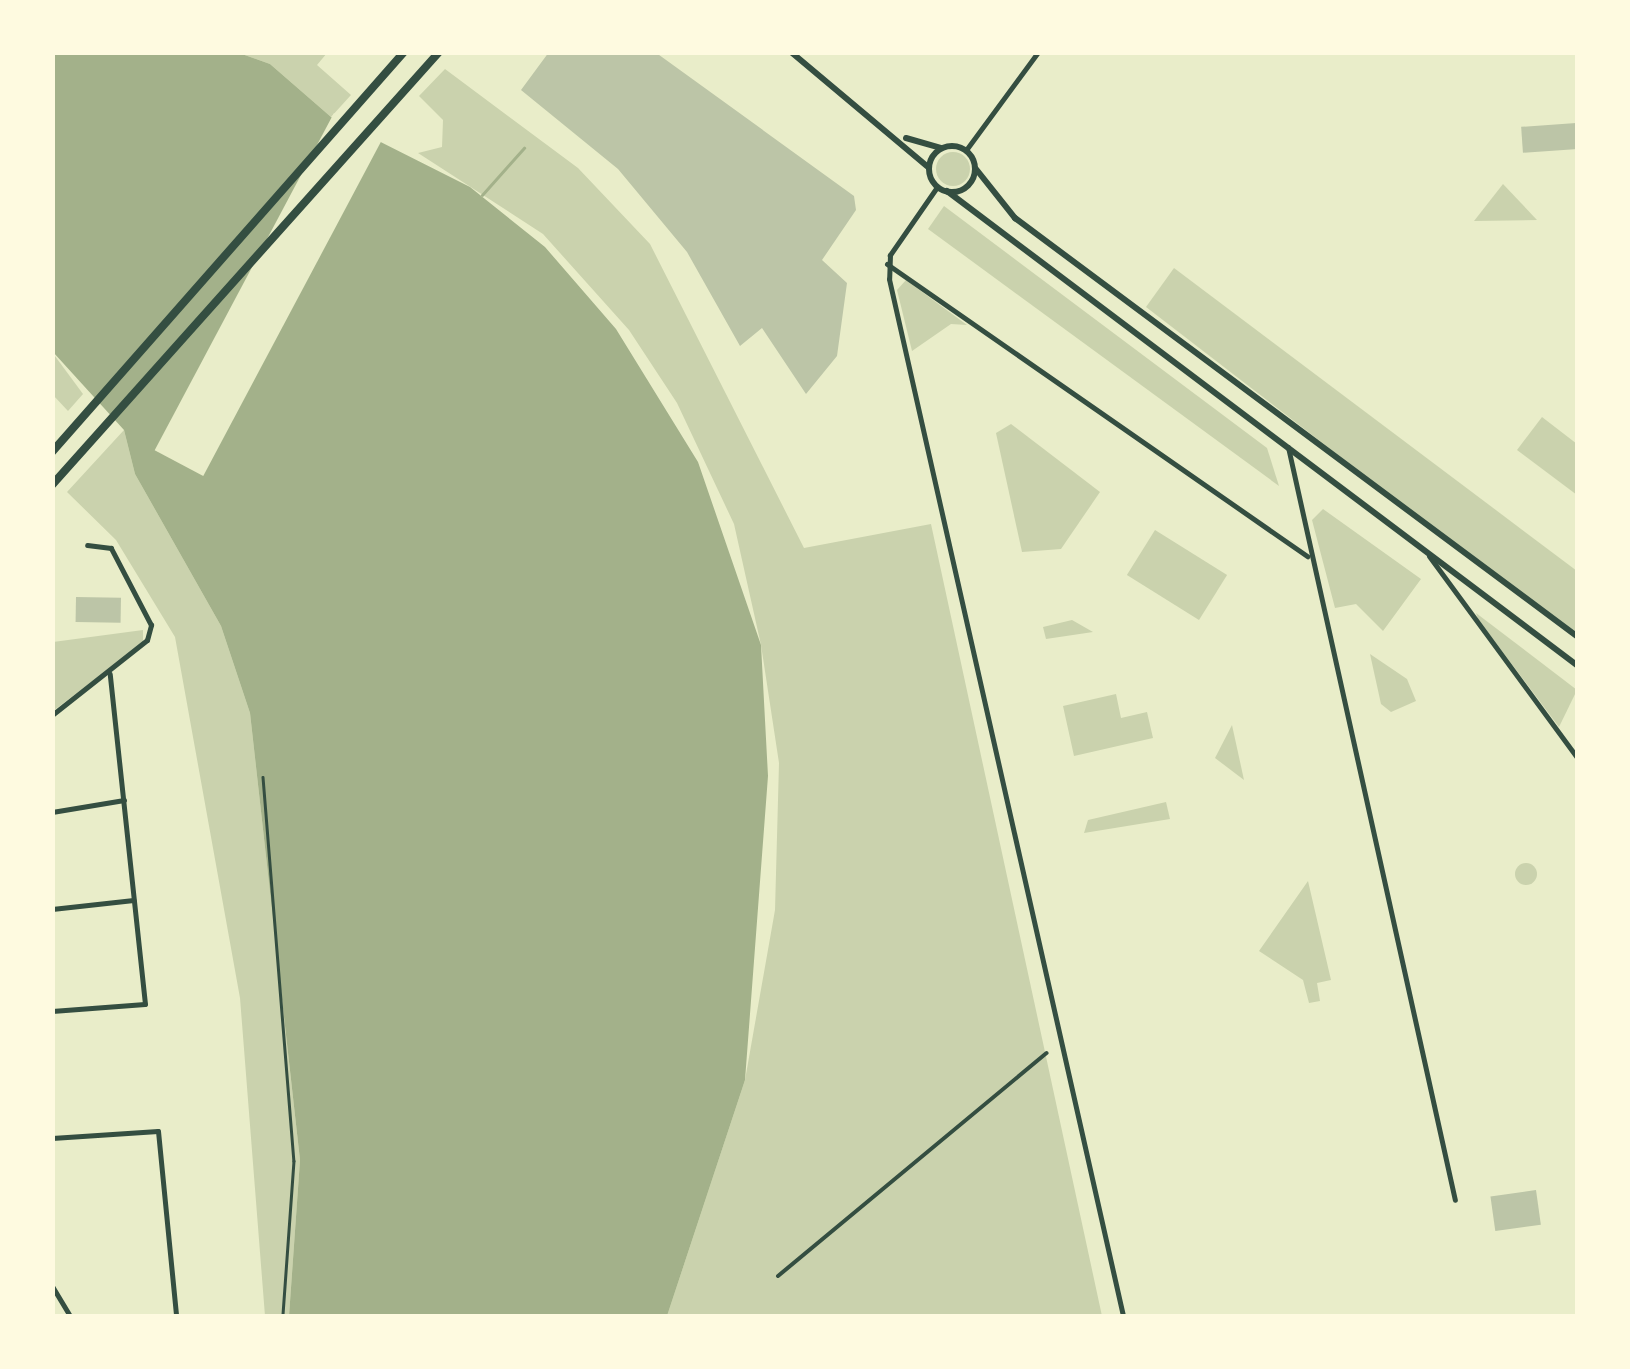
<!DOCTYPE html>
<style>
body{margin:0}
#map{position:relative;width:1630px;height:1369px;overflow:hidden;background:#e9edc9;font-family:"Fira Sans",sans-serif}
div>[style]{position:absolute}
.green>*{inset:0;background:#cad2ad;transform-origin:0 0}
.round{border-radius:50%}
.water>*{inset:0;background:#a3b18a}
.pier>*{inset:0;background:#e9edc9;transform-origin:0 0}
.stream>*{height:2.5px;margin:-1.25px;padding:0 1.25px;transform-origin:1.25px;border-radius:1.25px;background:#a3b18a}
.building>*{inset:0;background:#bcc5a7;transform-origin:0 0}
.path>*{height:2.5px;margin:-1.25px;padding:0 1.25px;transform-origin:1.25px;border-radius:1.25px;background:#344e41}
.pedestrian>*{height:4px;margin:-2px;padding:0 2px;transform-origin:2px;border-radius:2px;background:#344e41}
.minor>*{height:5px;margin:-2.5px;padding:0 2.5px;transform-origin:2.5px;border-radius:2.5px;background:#344e41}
.tertiary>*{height:6px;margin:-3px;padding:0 3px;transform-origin:3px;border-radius:3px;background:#344e41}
.tertiary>.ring{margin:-3px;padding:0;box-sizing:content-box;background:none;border:6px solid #344e41;border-radius:50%}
.trunk>*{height:8px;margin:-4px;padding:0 4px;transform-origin:4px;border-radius:4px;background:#344e41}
span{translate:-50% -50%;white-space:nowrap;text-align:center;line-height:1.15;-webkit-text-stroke:10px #fefae0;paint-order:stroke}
.frame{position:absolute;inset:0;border:55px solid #fefae0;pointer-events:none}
</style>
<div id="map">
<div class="green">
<div style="clip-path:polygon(239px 53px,327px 53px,317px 65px,351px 95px,331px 117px,270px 64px)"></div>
<div style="clip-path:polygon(445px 69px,578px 168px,650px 244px,804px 548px,931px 524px,1102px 1316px,667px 1316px,745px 1080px,775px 910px,779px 763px,761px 645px,734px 524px,677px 403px,629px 330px,543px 234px,418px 153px,442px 147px,443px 120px,419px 96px)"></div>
<div class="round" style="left:936px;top:152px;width:34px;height:34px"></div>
<div style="clip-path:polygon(1503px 184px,1537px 220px,1474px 221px)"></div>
<div style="clip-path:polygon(944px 206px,1267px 448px,1279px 486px,928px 229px)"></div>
<div style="clip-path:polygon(1174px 268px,1577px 571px,1577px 639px,1146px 307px)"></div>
<div style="clip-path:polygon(906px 280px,967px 325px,951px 324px,912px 351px,897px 290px)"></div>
<div style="clip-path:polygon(52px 352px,83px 394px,68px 411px,53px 395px)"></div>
<div style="clip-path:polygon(1542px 417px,1577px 444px,1577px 495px,1517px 450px)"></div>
<div style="clip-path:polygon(1011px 424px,1100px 492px,1061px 549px,1022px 552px,996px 433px)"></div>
<div style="clip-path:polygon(124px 430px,135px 474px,221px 626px,250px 713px,300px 1160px,289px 1316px,265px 1316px,240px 998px,175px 637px,116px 540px,67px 492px)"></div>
<div style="clip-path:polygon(1323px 509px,1421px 579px,1383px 631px,1356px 604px,1335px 608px,1312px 520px)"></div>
<div style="left:1155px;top:530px;width:85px;height:53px;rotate:32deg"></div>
<div style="clip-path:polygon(1476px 613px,1577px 690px,1559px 727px,1478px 619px)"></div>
<div style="clip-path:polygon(1072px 620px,1093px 632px,1046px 639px,1043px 627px)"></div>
<div style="clip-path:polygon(143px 630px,143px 643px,53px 711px,53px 642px)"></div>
<div style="clip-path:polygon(1370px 654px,1407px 679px,1416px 701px,1391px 712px,1381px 704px)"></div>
<div style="clip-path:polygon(1116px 694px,1121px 718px,1147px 712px,1153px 738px,1074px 756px,1063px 706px)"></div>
<div style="clip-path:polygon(1232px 725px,1244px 780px,1215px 758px)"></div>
<div style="clip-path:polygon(1166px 802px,1170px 819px,1084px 833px,1088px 820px)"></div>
<div class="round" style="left:1515px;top:863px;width:22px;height:22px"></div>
<div style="clip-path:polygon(1308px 881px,1331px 980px,1317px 983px,1320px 1001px,1309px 1003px,1303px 980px,1259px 951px)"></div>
</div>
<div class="water">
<div style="clip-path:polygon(52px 53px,239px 53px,270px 64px,331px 117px,470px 187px,545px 247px,616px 329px,698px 462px,761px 645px,768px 776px,745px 1080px,667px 1316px,289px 1316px,300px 1160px,250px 713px,221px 626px,135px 474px,124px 430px,53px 352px)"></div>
</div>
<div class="pier">
<div style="left:334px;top:113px;width:55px;height:382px;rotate:28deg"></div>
</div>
<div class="stream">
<div style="left:482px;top:195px;width:63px;rotate:-48.2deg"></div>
</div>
<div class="building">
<div style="clip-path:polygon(549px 52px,655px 52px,854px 196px,856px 210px,822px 260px,847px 283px,837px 356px,806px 394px,762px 328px,740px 346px,687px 252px,618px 169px,521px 90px)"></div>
<div style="left:1576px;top:123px;width:26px;height:55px;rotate:86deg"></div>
<div style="left:76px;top:597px;width:45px;height:25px;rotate:1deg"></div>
<div style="left:1536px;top:1190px;width:35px;height:46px;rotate:82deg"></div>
</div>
<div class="path">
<div style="left:263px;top:777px;width:385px;rotate:85.4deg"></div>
<div style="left:294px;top:1161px;width:155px;rotate:94.1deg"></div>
</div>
<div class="pedestrian">
<div style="left:778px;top:1276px;width:349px;rotate:-39.7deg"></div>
</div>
<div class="minor">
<div style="left:966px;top:150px;width:122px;rotate:-53.7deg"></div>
<div style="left:937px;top:187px;width:83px;rotate:124.7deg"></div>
<div style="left:890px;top:255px;width:24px;rotate:92deg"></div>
<div style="left:889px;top:279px;width:1063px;rotate:77.28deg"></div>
<div style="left:887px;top:264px;width:512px;rotate:34.81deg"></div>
<div style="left:1288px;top:447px;width:771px;rotate:77.5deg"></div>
<div style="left:1429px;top:556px;width:252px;rotate:53.7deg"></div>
<div style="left:52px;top:715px;width:121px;rotate:-38.3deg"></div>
<div style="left:147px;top:640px;width:16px;rotate:-75deg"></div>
<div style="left:151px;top:625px;width:87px;rotate:-117.5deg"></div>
<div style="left:111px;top:548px;width:24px;rotate:-173deg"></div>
<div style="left:52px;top:812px;width:73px;rotate:-9.5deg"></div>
<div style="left:52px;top:909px;width:82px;rotate:-6.3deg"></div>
<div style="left:52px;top:1011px;width:93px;rotate:-4.3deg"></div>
<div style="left:145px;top:1004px;width:332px;rotate:-96.1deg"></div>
<div style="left:52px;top:1138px;width:106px;rotate:-3.8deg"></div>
<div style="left:158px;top:1131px;width:186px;rotate:84.4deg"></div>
<div style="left:52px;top:1286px;width:35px;rotate:59deg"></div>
</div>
<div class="tertiary">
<div style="left:791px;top:52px;width:180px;rotate:40deg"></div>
<div style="left:906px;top:138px;width:36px;rotate:16deg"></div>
<div class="ring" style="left:929px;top:146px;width:40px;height:40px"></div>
<div style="left:976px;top:169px;width:63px;rotate:51.5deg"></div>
<div style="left:1015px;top:218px;width:702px;rotate:36.66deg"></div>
<div style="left:947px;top:191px;width:790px;rotate:36.97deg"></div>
</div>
<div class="trunk">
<div style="left:52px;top:452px;width:533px;rotate:-48.65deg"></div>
<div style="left:52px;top:485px;width:581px;rotate:-48.21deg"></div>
</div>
<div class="frame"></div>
</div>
